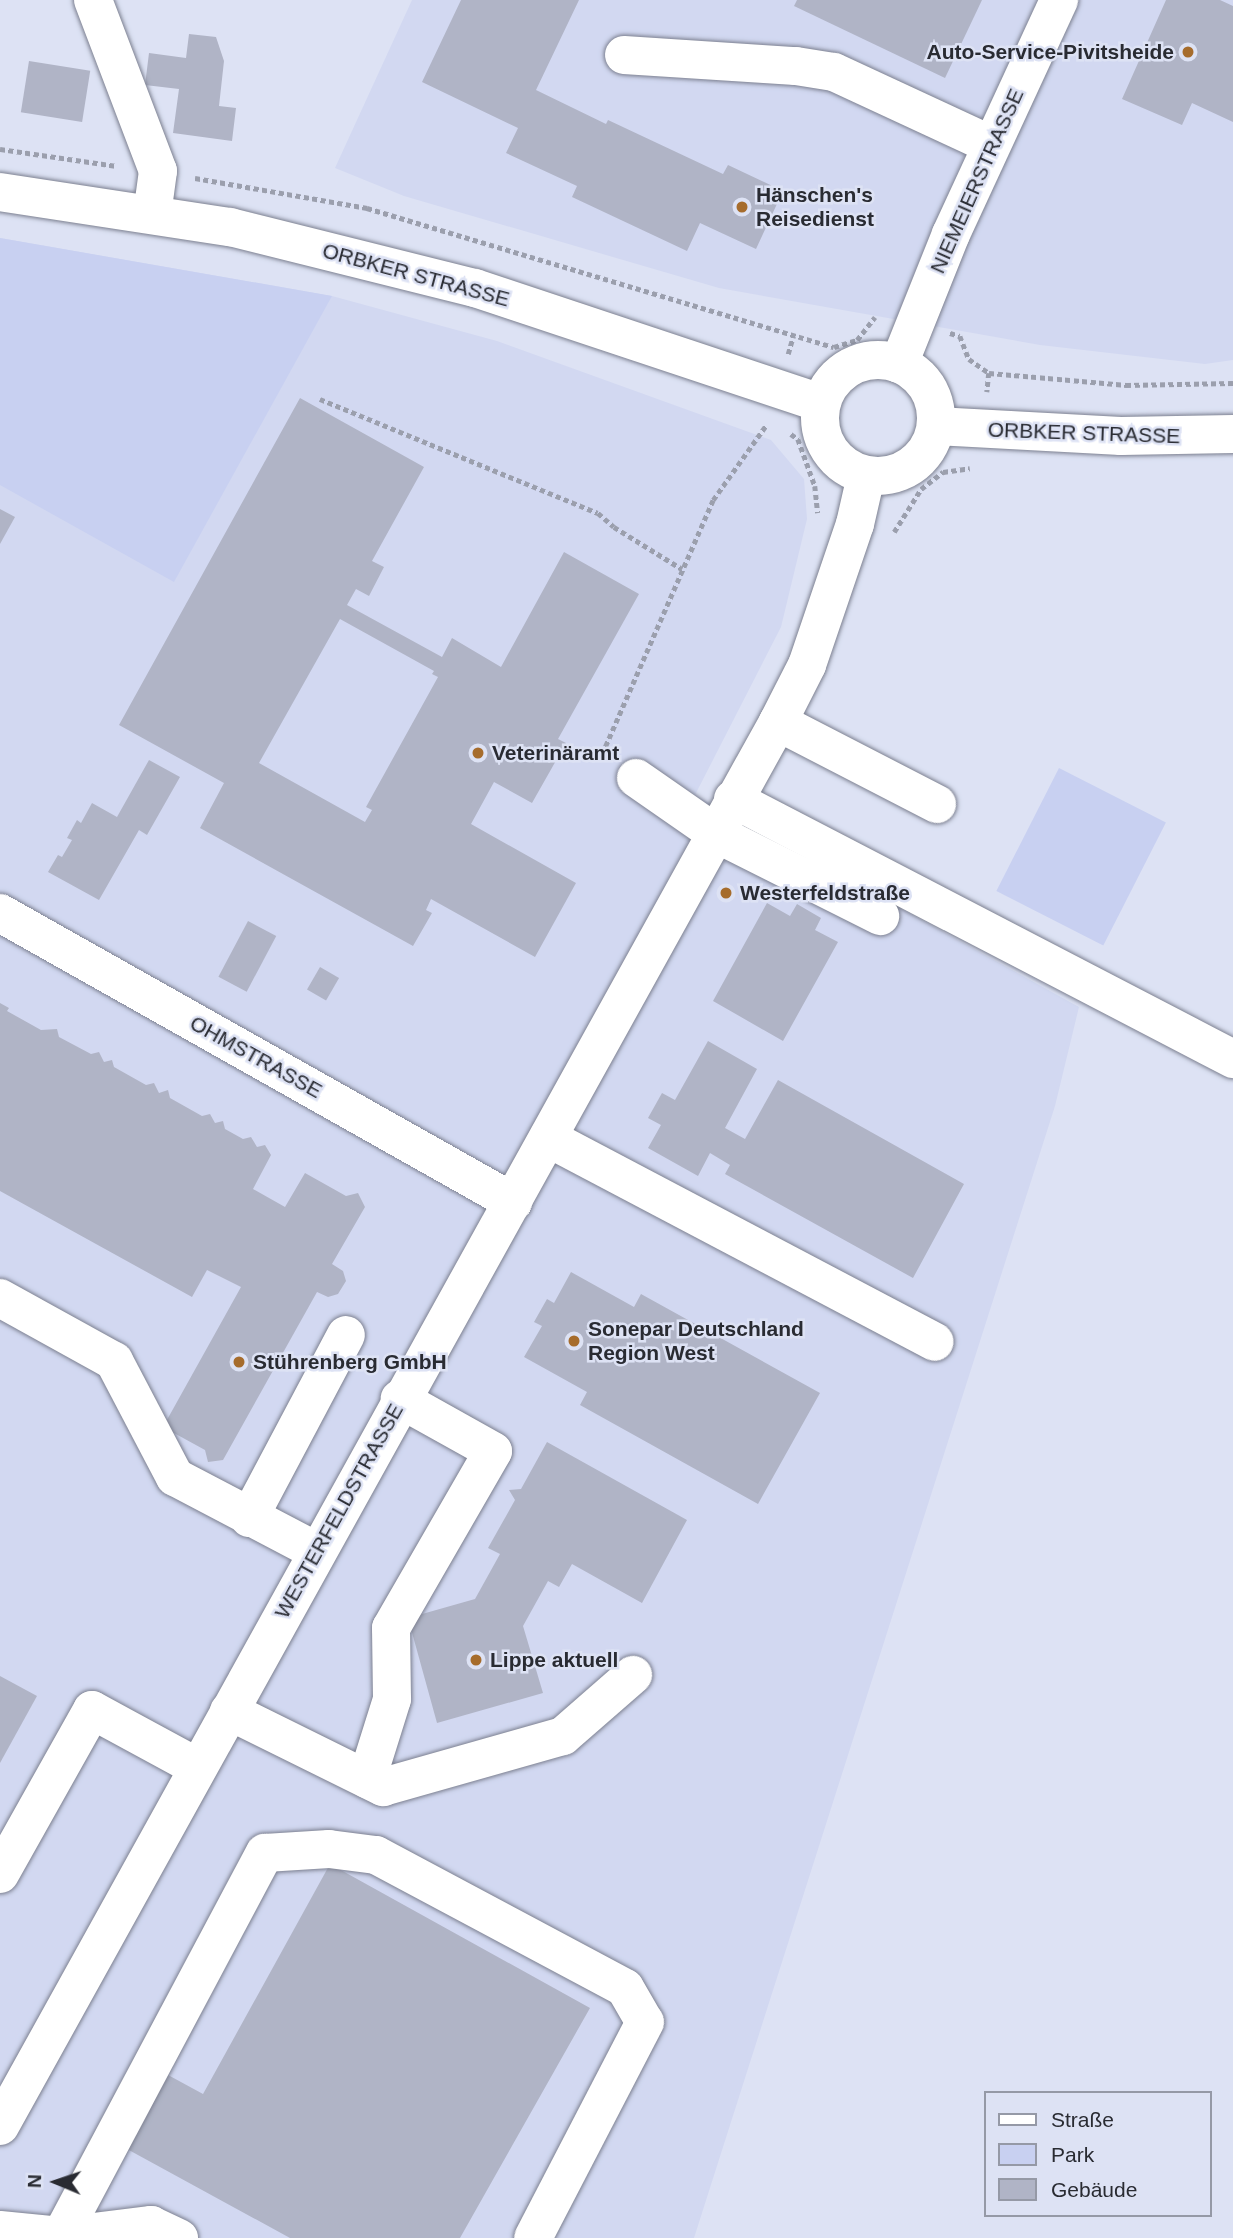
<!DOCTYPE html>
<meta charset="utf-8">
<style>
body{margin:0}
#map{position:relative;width:1233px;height:2238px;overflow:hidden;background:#dde2f4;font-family:Arial,sans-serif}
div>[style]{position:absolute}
.built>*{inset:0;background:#d2d8f1}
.green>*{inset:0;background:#c8d0f1;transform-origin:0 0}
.building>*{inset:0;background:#b0b4c6;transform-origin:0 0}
.path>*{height:4.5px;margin-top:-2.25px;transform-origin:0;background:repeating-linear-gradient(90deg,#9b9fad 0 5px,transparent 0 8.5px)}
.roads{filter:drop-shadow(0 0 2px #7c8090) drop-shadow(0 0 2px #7c8090)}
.minor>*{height:38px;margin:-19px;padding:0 19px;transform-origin:19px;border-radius:19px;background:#fff}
.minor>.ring{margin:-19px;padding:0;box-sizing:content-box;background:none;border:38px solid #fff;border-radius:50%}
.dots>*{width:19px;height:19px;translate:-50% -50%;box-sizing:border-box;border:4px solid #dde2f4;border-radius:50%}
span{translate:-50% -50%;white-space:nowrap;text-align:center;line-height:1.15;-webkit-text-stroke:5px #dde2f4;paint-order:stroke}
.poi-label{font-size:21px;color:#292b32;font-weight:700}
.right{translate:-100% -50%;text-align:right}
.left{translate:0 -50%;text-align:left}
.street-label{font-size:21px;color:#292b32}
.legend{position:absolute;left:984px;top:2091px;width:228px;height:126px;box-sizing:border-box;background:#dde2f4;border:2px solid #9599a6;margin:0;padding:9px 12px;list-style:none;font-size:21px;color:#292b32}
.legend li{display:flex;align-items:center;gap:14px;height:35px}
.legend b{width:35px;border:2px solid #9599a6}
.north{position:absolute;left:21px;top:2147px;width:70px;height:70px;-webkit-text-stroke:5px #dde2f4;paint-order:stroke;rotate:272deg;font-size:19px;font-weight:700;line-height:28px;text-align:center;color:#292b32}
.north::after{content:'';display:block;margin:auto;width:24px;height:32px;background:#292b32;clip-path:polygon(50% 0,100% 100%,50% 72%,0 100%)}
</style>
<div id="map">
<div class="built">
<div style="clip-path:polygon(412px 0,1233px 0,1233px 360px,1205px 364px,1040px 345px,719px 288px,404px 196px,335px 168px)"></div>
<div style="clip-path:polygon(0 238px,332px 296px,497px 341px,771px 440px,804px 479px,807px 519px,781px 627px,695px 795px,1079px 1007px,1055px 1106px,694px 2238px,0 2238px)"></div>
</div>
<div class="green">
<div style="clip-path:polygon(0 238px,332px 296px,174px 582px,0 485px)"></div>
<div style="left:1059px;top:768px;width:120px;height:138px;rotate:27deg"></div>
</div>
<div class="building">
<div style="clip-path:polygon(461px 0,579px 0,536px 90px,606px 124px,608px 120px,723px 174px,728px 165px,783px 191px,756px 249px,700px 223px,687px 251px,572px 197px,577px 186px,506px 153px,518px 128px,422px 82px)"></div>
<div style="clip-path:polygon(797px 0,982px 0,945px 78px,794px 6px)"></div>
<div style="clip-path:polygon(1166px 0,1220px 0,1233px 6px,1233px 122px,1192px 103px,1182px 125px,1122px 99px)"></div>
<div style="clip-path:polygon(189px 34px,216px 37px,224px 61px,219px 106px,236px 108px,232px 141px,173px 133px,179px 89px,145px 85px,149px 53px,186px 58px)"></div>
<div style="left:29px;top:61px;width:62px;height:52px;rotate:9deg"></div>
<div style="clip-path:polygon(evenodd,300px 398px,424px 467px,372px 561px,384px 567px,369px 596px,356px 589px,347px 605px,442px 657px,452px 638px,501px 667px,564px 552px,639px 594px,558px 739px,566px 743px,532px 803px,494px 782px,471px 824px,576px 883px,535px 957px,431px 899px,426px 910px,432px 913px,413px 946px,200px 828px,224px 783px,119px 725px,300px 398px,340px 619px,434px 671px,432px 674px,438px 677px,366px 807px,372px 810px,365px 822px,259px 763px,340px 619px)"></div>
<div style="clip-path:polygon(0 509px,15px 517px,0 544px)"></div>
<div style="clip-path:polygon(149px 760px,180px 777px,147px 835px,139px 830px,99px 900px,48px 872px,58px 855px,62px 857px,72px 840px,67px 838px,77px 820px,81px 823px,92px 803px,117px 817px)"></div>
<div style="clip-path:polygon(767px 903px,790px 916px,797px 904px,821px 918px,815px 930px,838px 942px,783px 1041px,713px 1001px)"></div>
<div style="left:248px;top:921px;width:32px;height:63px;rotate:28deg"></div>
<div style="left:320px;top:967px;width:22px;height:26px;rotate:30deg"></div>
<div style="clip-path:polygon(0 1003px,9px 1008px,7px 1011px,41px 1030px,57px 1029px,59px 1037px,91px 1054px,99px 1052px,104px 1062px,112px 1060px,114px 1067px,146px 1085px,154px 1083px,159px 1093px,168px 1090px,170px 1098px,202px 1116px,210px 1114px,215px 1123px,223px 1121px,225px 1129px,243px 1139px,251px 1137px,257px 1147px,265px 1145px,271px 1155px,253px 1189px,285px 1207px,305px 1173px,346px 1196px,358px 1193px,365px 1207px,332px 1264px,343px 1271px,346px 1281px,338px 1294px,328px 1297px,317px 1292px,223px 1460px,208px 1462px,205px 1450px,163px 1427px,241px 1287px,207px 1270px,192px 1297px,0 1191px)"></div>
<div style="clip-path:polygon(708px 1041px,757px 1069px,725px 1128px,745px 1139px,778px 1080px,964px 1184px,913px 1278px,725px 1174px,730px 1165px,710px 1153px,698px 1176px,648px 1148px,661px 1125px,648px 1118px,662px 1093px,675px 1100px)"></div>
<div style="clip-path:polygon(571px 1272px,634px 1307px,641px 1294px,820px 1393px,758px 1504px,580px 1405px,587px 1392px,524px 1357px,542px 1326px,534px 1322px,547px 1299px,554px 1303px)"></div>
<div style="clip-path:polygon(547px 1442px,687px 1520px,642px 1603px,572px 1564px,559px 1587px,548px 1581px,523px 1626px,543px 1693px,437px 1723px,408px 1618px,475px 1599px,500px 1554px,488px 1548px,515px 1500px,509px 1490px,521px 1489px)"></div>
<div style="clip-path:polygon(0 1676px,37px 1696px,0 1763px)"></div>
<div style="clip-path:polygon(330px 1864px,590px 2008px,460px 2238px,290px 2238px,116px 2143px,157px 2069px,203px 2094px)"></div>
</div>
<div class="path">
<div style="left:0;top:149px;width:118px;rotate:8.3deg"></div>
<div style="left:195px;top:178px;width:175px;rotate:9.9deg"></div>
<div style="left:367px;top:208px;width:487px;rotate:16.6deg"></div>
<div style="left:834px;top:347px;width:24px;rotate:-17deg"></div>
<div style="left:857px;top:340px;width:29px;rotate:-52deg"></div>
<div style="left:950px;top:333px;width:10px;rotate:17deg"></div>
<div style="left:960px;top:336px;width:25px;rotate:69deg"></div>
<div style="left:969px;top:359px;width:24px;rotate:35deg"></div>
<div style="left:989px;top:373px;width:19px;rotate:96deg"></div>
<div style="left:788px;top:354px;width:19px;rotate:-74deg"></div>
<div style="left:989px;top:373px;width:138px;rotate:5deg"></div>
<div style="left:1126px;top:385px;width:107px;rotate:-1.1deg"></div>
<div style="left:320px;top:399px;width:300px;rotate:22.3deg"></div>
<div style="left:598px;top:513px;width:21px;rotate:41deg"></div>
<div style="left:614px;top:527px;width:80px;rotate:31.7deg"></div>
<div style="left:791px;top:434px;width:9px;rotate:36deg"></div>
<div style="left:798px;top:439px;width:50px;rotate:70.1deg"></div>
<div style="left:815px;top:486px;width:27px;rotate:84deg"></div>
<div style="left:894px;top:532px;width:51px;rotate:-57.9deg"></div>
<div style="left:921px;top:489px;width:28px;rotate:-38deg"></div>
<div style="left:943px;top:472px;width:27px;rotate:-8deg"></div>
<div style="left:602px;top:754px;width:277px;rotate:-66.4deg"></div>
<div style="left:713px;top:500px;width:93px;rotate:-54.6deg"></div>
</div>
<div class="roads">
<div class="minor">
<div style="left:93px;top:0;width:183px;rotate:69.2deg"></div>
<div style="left:158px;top:171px;width:44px;rotate:97.8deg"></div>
<div style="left:624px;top:55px;width:172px;rotate:3.7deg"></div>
<div style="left:796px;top:66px;width:38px;rotate:9deg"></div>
<div style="left:834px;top:72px;width:173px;rotate:24.9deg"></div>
<div style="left:0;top:192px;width:233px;rotate:8.7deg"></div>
<div style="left:230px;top:227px;width:252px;rotate:14deg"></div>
<div style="left:475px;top:288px;width:365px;rotate:18.4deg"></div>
<div class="ring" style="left:820px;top:360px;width:78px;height:78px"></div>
<div style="left:899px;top:364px;width:140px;rotate:-68.2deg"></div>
<div style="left:951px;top:234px;width:258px;rotate:-65.2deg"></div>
<div style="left:936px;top:426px;width:185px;rotate:3.1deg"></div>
<div style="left:1121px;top:436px;width:112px;rotate:-1deg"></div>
<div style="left:778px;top:722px;width:179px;rotate:27.3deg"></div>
<div style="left:636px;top:778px;width:96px;rotate:34.8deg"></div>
<div style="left:715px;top:833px;width:185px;rotate:26.7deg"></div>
<div style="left:733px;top:799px;width:564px;rotate:27.47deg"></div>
<div style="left:0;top:913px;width:589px;rotate:29.39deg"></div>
<div style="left:548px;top:1138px;width:437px;rotate:27.8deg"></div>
<div style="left:0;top:1298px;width:130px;rotate:28.9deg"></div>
<div style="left:114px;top:1361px;width:131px;rotate:62.3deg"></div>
<div style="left:175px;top:1477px;width:159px;rotate:27.7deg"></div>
<div style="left:249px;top:1518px;width:207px;rotate:-62.1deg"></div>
<div style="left:229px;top:1711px;width:172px;rotate:26.3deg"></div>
<div style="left:383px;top:1787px;width:187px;rotate:-15.8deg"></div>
<div style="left:563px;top:1736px;width:93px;rotate:-41.1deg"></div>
<div style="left:367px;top:1779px;width:84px;rotate:-72.6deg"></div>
<div style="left:392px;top:1699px;width:71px;rotate:-90.8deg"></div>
<div style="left:391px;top:1628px;width:204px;rotate:-60deg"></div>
<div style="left:493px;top:1451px;width:107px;rotate:-150.8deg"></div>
<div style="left:0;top:1874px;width:188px;rotate:-60.7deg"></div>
<div style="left:92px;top:1710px;width:119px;rotate:28.5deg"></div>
<div style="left:0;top:2126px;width:1605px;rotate:-61.01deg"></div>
<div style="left:778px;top:722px;width:64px;rotate:-63deg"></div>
<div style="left:807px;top:665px;width:149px;rotate:-71.2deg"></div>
<div style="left:855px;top:524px;width:49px;rotate:-77.1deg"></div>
<div style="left:0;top:2230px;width:61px;rotate:5.6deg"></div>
<div style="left:61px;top:2236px;width:91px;rotate:-7deg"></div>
<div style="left:151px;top:2225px;width:31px;rotate:25deg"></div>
<div style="left:61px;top:2236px;width:434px;rotate:-62deg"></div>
<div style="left:265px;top:1853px;width:64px;rotate:-3.6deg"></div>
<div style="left:329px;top:1849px;width:47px;rotate:7.3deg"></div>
<div style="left:376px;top:1855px;width:282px;rotate:28.1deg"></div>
<div style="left:625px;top:1988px;width:39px;rotate:60deg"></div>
<div style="left:645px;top:2022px;width:243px;rotate:117.4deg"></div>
</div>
</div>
<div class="dots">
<div style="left:1188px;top:52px;background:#a66c2c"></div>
<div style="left:742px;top:207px;background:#a66c2c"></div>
<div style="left:478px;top:753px;background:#a66c2c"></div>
<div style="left:726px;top:893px;background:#a66c2c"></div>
<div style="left:574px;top:1341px;background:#a66c2c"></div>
<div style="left:239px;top:1362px;background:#a66c2c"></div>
<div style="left:476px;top:1660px;background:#a66c2c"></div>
</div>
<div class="poi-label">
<span class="right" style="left:1174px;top:52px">Auto-Service-Pivitsheide</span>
<span class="left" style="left:756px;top:207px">Hänschen's<br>Reisedienst</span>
<span class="left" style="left:492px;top:753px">Veterinäramt</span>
<span class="left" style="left:740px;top:893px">Westerfeldstraße</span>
<span class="left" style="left:588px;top:1341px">Sonepar Deutschland<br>Region West</span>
<span class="left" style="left:253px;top:1362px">Stührenberg GmbH</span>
<span class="left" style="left:490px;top:1660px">Lippe aktuell</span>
</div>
<div class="street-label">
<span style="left:977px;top:181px;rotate:-66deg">NIEMEIERSTRASSE</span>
<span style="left:416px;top:275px;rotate:15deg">ORBKER STRASSE</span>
<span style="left:1084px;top:433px;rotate:2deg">ORBKER STRASSE</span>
<span style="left:256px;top:1057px;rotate:29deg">OHMSTRASSE</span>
<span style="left:339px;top:1511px;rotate:-61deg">WESTERFELDSTRASSE</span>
</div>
<ul class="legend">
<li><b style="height:9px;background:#fff"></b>Straße</li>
<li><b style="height:19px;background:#c8d0f1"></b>Park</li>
<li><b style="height:19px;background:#b0b4c6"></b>Gebäude</li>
</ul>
<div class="north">N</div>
</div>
